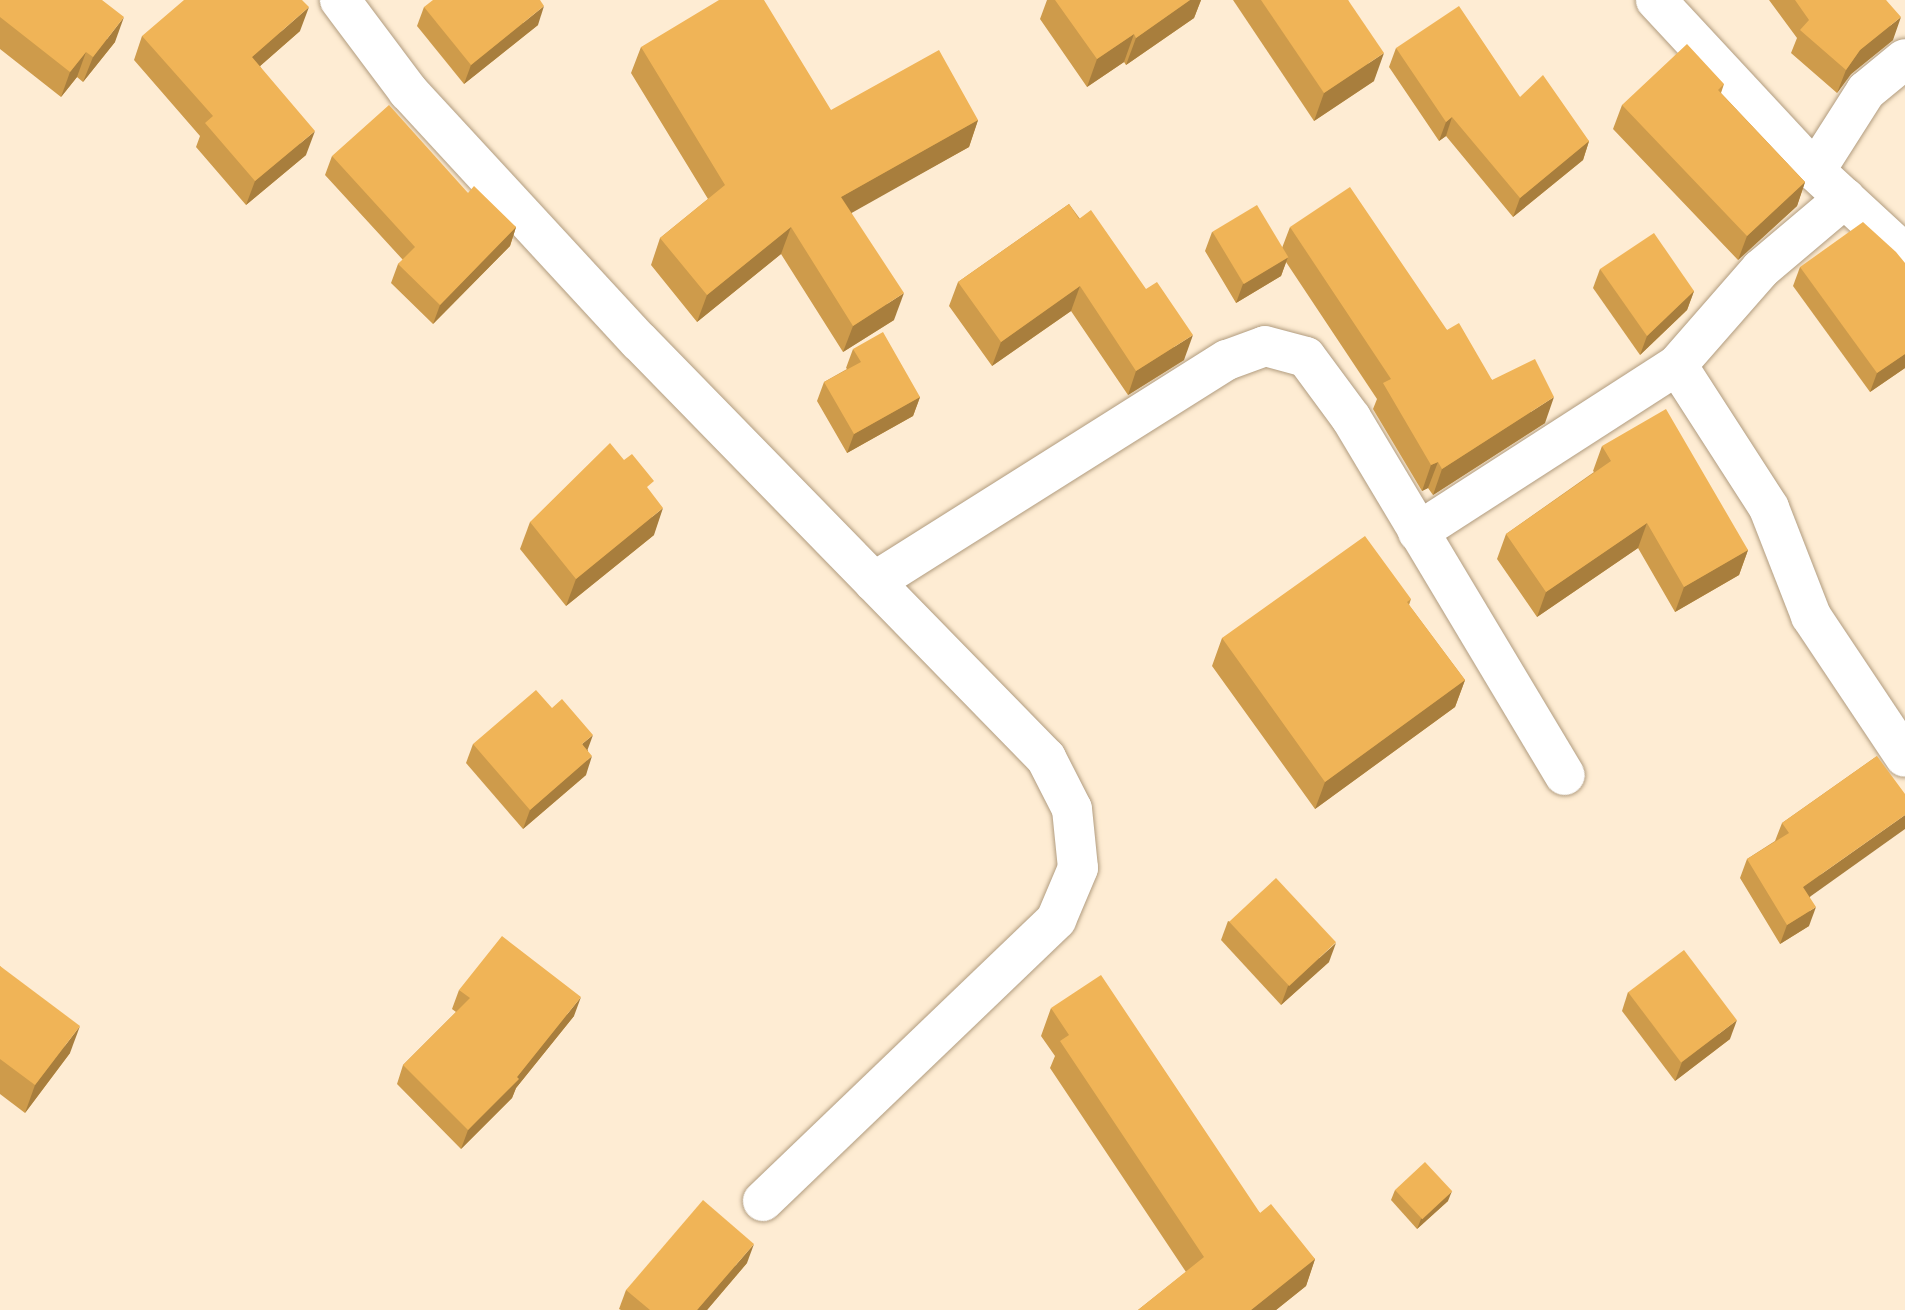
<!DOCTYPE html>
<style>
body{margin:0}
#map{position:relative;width:1905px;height:1310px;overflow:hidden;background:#feecd3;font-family:Commissioner,sans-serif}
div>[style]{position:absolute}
.roads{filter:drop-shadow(0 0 2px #b19c7f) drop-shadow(0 0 2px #b19c7f)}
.minor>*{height:40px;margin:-20px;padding:0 20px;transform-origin:20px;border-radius:20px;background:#fff}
.wall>*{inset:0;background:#ce9b4b}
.shaded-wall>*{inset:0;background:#a87e3d}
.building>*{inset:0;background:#f0b457;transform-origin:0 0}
span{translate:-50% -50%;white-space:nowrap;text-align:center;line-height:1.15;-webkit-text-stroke:6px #feecd3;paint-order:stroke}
</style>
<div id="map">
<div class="roads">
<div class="minor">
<div style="left:340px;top:0;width:114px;rotate:53.2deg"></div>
<div style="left:408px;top:91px;width:340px;rotate:47.3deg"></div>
<div style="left:639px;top:341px;width:583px;rotate:45.7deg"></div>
<div style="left:1046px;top:758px;width:57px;rotate:63deg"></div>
<div style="left:1072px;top:809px;width:59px;rotate:84.2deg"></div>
<div style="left:1078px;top:868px;width:56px;rotate:112.9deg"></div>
<div style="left:1056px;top:920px;width:406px;rotate:136.2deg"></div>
<div style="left:1656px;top:0;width:233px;rotate:47.1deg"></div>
<div style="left:1815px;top:171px;width:122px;rotate:42.7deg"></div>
<div style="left:1815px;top:171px;width:95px;rotate:-57.5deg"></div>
<div style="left:1866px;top:91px;width:50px;rotate:-39.4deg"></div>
<div style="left:1845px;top:198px;width:110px;rotate:139.8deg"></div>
<div style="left:1761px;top:269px;width:128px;rotate:131.2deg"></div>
<div style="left:1677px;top:365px;width:170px;rotate:57.2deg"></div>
<div style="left:1769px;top:508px;width:116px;rotate:68.7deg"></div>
<div style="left:1811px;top:616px;width:169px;rotate:56.3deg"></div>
<div style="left:1418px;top:532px;width:308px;rotate:-32.8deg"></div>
<div style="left:874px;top:582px;width:417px;rotate:-32.2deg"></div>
<div style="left:1227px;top:360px;width:40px;rotate:-20.2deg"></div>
<div style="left:1265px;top:346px;width:42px;rotate:15deg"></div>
<div style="left:1306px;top:357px;width:76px;rotate:53.6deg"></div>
<div style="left:1351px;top:418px;width:416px;rotate:59.1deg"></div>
</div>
</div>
<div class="wall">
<div style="clip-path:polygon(0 0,115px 42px,83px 82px,77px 77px,61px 97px,0 49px)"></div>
<div style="clip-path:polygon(1047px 0,1201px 0,1194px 18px,1126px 65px,1124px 62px,1087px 87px,1040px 19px)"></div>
<div style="clip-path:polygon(1233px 0,1348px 0,1374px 81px,1314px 121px)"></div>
<div style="clip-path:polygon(1769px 0,1886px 0,1893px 40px,1851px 74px,1837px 93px,1791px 53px,1797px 38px)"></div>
<div style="clip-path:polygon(424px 7px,538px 25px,464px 84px,417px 26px)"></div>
<div style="clip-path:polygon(300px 31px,260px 66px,306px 155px,246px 205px,196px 147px,200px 136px,134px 60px,142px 36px)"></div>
<div style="clip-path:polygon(641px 47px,831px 110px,978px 120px,969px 147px,851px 212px,894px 320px,843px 352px,781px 254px,697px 322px,651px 265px,660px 238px,708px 199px,631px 73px)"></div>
<div style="clip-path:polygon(1396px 48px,1520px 97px,1589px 141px,1583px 160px,1513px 217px,1446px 136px,1439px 141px,1389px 67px)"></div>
<div style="clip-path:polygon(1724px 84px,1721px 93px,1805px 182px,1797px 206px,1738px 260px,1613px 129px,1622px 105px)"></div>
<div style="clip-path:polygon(332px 156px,468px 193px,516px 227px,510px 246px,433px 324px,391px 283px,398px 264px,403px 260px,325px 175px)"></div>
<div style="clip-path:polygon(1069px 204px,1184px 360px,1128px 395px,1071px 311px,992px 366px,949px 306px,958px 282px)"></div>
<div style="clip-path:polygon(1290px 227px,1447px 330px,1492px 380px,1545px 423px,1433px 495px,1428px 488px,1422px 491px,1373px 409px,1377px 399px,1286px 262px,1281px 276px,1236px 303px,1205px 251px,1212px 232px,1282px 248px)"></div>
<div style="clip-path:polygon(1905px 263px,1905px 368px,1870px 392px,1793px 286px,1800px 267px)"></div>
<div style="clip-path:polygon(1600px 269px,1694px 291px,1687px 310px,1640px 355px,1593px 288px)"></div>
<div style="clip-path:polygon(853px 349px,920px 397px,913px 416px,847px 453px,817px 401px,824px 382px,847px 369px,846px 368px)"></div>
<div style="clip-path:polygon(1602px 446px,1748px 550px,1739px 575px,1675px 612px,1638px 548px,1537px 617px,1497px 559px,1506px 534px,1594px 472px,1593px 471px)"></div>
<div style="clip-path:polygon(650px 491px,654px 535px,566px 606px,520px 549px,530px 522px)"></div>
<div style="clip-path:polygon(1411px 599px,1409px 605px,1465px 680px,1455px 707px,1315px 809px,1212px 666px,1222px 638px)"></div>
<div style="clip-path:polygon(473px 744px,588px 750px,586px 775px,523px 829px,466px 763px)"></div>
<div style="clip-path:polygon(1877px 756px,1810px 897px,1809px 926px,1780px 944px,1740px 878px,1747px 859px,1775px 841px,1782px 823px)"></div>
<div style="clip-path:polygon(1228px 921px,1329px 962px,1281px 1005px,1221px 940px)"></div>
<div style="clip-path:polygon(0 966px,70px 1053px,25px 1113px,0 1094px)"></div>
<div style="clip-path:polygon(459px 990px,574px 1016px,516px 1088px,512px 1098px,461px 1149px,397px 1084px,403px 1065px,456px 1012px,452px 1009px)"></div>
<div style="clip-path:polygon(1628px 992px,1730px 1039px,1675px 1081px,1622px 1011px)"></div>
<div style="clip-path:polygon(1051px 1008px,1260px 1213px,1315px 1259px,1306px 1286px,1276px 1310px,1138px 1310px,1186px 1272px,1050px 1068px,1055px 1056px,1041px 1036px)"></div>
<div style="clip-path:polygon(1395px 1190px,1448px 1201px,1417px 1229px,1391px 1200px)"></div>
<div style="clip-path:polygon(747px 1263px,707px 1310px,621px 1310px,619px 1309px,626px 1290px)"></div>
</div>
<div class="shaded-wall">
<div style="clip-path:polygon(1190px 0,1201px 0,1194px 18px,1126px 65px,1136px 38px)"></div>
<div style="clip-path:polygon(544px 6px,538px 25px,464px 84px,471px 65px)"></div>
<div style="clip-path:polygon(309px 7px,300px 31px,243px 81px,252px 57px)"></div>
<div style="clip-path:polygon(124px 17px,115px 42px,83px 82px,93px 57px)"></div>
<div style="clip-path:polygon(1901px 17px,1893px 40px,1851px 74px,1837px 93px,1846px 70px,1860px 50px)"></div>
<div style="clip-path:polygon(1134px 34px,1124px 62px,1087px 87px,1097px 59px)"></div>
<div style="clip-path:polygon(86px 52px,77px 77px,61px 97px,70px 72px)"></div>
<div style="clip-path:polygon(1384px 53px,1374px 81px,1314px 121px,1324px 93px)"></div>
<div style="clip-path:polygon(1452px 117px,1446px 136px,1439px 141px,1446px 122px)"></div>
<div style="clip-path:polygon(978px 120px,969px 147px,832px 224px,841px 197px)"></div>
<div style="clip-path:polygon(315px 131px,306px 155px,246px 205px,255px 181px)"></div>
<div style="clip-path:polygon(1589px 141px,1583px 160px,1513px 217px,1520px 198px)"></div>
<div style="clip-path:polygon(1805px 182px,1797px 206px,1738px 260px,1747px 236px)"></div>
<div style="clip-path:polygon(516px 227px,510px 246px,433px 324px,440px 305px)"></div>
<div style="clip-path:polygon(791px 227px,781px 254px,697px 322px,707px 295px)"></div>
<div style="clip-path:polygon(1288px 257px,1281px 276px,1236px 303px,1243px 284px)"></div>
<div style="clip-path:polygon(1080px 286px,1071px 311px,992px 366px,1001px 342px)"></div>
<div style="clip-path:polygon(1694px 291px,1687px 310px,1640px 355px,1647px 336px)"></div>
<div style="clip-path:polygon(904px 293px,894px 320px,843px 352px,853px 326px)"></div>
<div style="clip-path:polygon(1193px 335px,1184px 360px,1128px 395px,1136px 371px)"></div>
<div style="clip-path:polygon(1905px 354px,1905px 368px,1870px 392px,1877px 373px)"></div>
<div style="clip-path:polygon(920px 397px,913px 416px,847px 453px,854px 434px)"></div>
<div style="clip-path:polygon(1554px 397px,1545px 423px,1433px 495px,1442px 469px)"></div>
<div style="clip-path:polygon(1438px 462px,1428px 488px,1422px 491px,1431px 465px)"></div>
<div style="clip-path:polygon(663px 508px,654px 535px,566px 606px,576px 579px)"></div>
<div style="clip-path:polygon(1647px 523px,1638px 548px,1537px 617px,1546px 592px)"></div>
<div style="clip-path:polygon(1748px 550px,1739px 575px,1675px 612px,1684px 587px)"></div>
<div style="clip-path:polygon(1465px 680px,1455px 707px,1315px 809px,1325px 782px)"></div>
<div style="clip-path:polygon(593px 735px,586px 754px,582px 744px)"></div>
<div style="clip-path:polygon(592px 756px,586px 775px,523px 829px,530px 810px)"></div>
<div style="clip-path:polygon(1905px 815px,1905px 829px,1797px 906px,1803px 887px)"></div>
<div style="clip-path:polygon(1816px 907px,1809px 926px,1780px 944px,1787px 925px)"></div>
<div style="clip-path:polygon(1336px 943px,1329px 962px,1281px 1005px,1288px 986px)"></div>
<div style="clip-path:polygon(581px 997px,574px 1016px,516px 1088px,512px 1098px,461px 1149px,468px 1130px,517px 1077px)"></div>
<div style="clip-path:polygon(1737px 1020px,1730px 1039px,1675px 1081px,1682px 1062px)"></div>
<div style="clip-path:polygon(80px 1026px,70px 1053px,25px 1113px,35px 1085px)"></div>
<div style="clip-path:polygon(1452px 1191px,1448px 1201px,1417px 1229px,1421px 1219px)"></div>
<div style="clip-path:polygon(754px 1244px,747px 1263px,707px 1310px,697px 1310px)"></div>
<div style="clip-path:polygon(1315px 1259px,1306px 1286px,1276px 1310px,1251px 1310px)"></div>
</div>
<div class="building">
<div style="clip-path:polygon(0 0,102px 0,124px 17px,93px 57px,86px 52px,70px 72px,0 17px)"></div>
<div style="clip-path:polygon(184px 0,302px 0,309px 7px,252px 57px,315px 131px,255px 181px,205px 123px,213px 116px,142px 36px)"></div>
<div style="clip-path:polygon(433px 0,540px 0,544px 6px,471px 65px,424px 7px)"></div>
<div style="clip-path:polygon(719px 0,764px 0,831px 110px,939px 50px,978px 120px,841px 197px,904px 293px,853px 326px,791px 227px,707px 295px,660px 238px,725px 185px,641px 47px)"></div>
<div style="clip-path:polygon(1055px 0,1190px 0,1136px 38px,1134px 34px,1097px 59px)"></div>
<div style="clip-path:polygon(1261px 0,1348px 0,1384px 53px,1324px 93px)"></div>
<div style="clip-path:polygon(1795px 0,1886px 0,1901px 17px,1860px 50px,1846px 70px,1800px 30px,1809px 20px)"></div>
<div style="clip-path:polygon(1459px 6px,1520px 97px,1543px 75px,1589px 141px,1520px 198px,1452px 117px,1446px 122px,1396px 48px)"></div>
<div style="clip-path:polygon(1687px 44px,1724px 84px,1718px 90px,1805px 182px,1747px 236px,1622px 105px)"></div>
<div style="clip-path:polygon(389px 105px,468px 193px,474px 186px,516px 227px,440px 305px,398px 264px,415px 247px,332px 156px)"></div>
<div style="clip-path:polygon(1350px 187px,1447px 330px,1459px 323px,1492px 380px,1535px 359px,1554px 397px,1442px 469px,1438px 462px,1431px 465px,1383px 383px,1391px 379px,1290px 227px)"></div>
<div style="clip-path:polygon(1069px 204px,1079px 219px,1091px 210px,1146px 289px,1157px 282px,1193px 335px,1136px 371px,1080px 286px,1001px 342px,958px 282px)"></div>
<div style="left:1257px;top:205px;width:61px;height:52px;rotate:59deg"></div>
<div style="clip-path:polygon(1863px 222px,1896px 252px,1905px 263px,1905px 354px,1877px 373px,1800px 267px)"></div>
<div style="clip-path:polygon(1654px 233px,1694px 291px,1647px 336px,1600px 269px)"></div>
<div style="clip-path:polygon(883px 332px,920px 397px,854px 434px,824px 382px,861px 362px,853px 349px)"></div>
<div style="clip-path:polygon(1666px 409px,1748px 550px,1684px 587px,1647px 523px,1546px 592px,1506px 534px,1611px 461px,1602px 446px)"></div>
<div style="clip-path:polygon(610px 443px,624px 460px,632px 454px,654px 481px,647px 487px,663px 508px,576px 579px,530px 522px)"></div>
<div style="clip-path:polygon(1365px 536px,1411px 599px,1407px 602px,1465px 680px,1325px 782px,1222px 638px)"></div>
<div style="clip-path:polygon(536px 690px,552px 708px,562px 699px,593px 735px,582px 744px,592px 756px,530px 810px,473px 744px)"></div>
<div style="clip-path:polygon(1877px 756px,1905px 794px,1905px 815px,1803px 887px,1816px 907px,1787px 925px,1747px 859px,1789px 833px,1782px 823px)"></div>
<div style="left:1276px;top:878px;width:88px;height:64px;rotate:47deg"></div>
<div style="clip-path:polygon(502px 936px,581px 997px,517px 1077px,519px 1079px,468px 1130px,403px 1065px,470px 998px,459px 990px)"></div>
<div style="left:1684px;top:950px;width:88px;height:70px;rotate:53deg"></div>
<div style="clip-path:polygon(0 966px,80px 1026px,35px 1085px,0 1059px)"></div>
<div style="clip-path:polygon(1101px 975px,1260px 1213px,1271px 1204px,1315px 1259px,1251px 1310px,1138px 1310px,1204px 1257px,1060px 1041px,1069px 1035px,1051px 1008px)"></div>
<div style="left:1425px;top:1162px;width:40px;height:41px;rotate:47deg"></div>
<div style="clip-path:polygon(703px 1200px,754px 1244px,697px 1310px,650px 1310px,626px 1290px)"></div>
</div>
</div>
